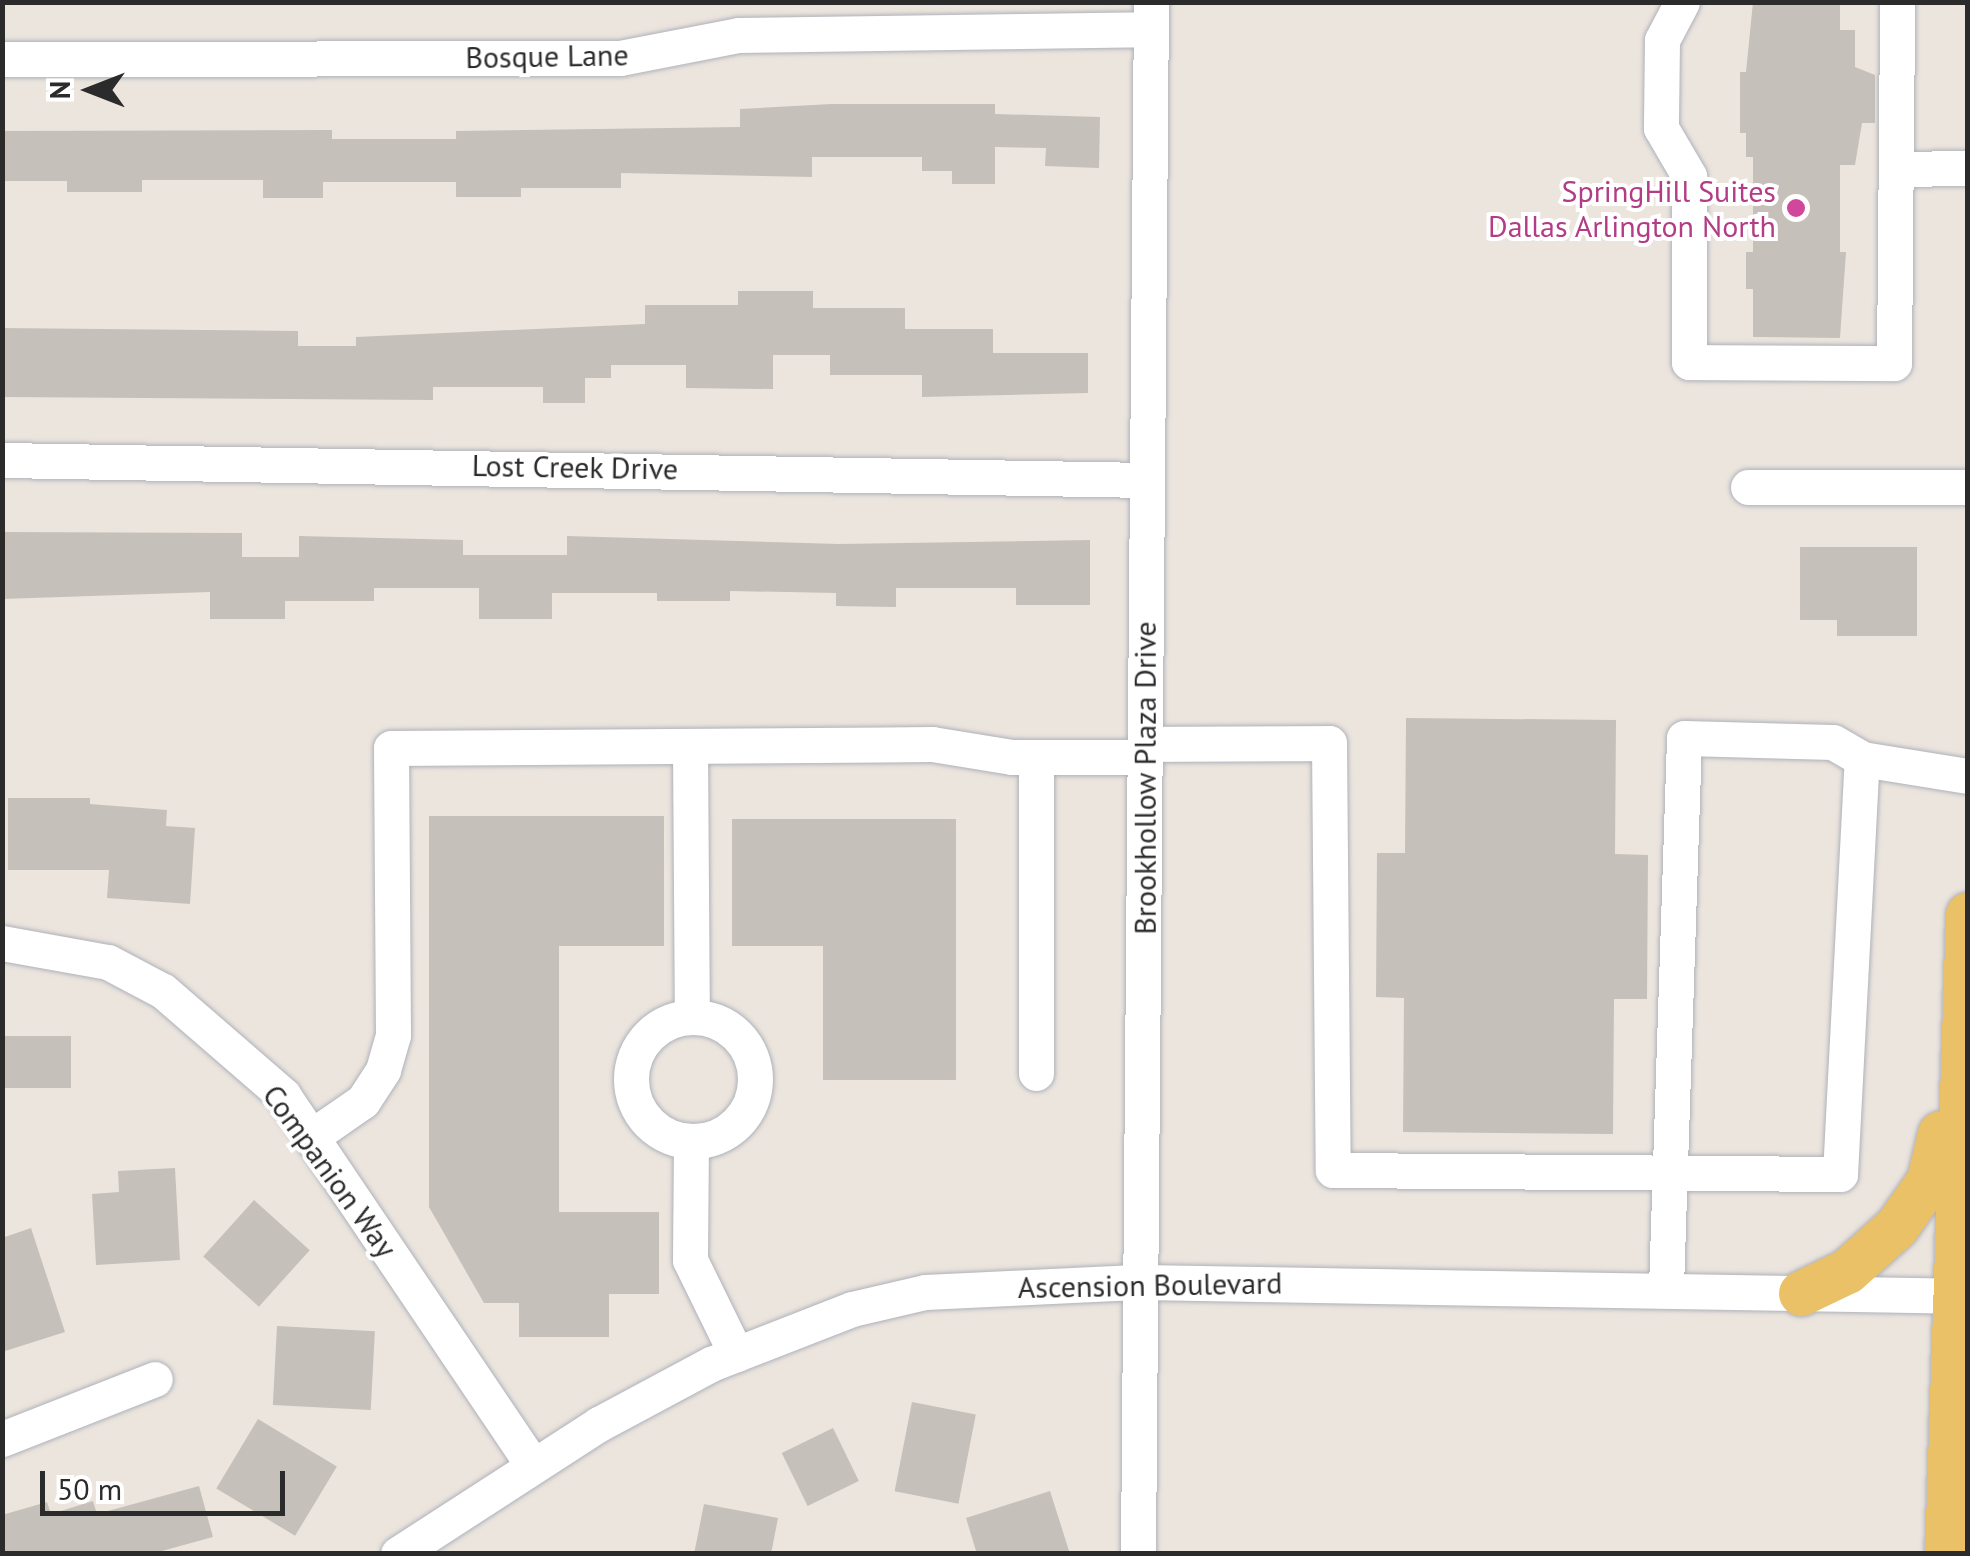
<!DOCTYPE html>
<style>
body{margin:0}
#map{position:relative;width:1970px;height:1556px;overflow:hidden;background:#ece5de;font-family:"PT Sans",sans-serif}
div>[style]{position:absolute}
.building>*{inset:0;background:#c5c0ba;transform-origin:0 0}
.roads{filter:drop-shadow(0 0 2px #afb2bb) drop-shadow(0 0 2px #afb2bb)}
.minor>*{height:35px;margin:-17.5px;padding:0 17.5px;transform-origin:17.5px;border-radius:17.5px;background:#fff}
.minor>.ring{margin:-17.5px;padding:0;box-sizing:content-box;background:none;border:35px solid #fff;border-radius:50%}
.major>*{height:45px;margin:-22.5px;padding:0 22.5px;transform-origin:22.5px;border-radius:22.5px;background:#eac166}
.dots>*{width:28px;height:28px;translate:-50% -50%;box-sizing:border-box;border:5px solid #fff;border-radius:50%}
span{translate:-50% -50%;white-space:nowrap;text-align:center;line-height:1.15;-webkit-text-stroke:8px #fff;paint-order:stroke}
.street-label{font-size:30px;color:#2b2b2b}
.hotel-label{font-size:30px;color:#b23c85}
.right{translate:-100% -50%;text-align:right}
.frame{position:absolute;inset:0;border:5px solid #2b2b2b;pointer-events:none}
.north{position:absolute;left:40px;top:40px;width:100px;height:100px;-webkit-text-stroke:8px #fff;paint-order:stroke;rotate:270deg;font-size:28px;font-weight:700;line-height:40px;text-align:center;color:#2b2b2b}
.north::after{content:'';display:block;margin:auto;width:35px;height:45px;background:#2b2b2b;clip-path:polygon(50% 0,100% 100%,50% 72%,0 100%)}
.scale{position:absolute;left:40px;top:1471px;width:245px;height:45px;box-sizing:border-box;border:5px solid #2b2b2b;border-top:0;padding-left:12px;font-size:30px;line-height:35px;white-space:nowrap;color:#2b2b2b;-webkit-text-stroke:8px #fff;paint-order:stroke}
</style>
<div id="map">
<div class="building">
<div style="clip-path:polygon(1753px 2px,1840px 2px,1840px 30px,1855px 30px,1855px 67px,1875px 75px,1875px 123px,1862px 123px,1855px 165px,1840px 165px,1840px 252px,1846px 252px,1840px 338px,1753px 337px,1753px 289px,1746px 289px,1746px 252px,1753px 252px,1753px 157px,1746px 157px,1746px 133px,1740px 133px,1740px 72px,1746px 72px)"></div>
<div style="clip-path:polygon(831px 104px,995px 104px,995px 114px,1100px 117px,1099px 168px,1045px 166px,1046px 148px,995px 147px,995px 184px,952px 184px,952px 171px,922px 171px,922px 157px,812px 157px,812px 177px,621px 173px,621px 188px,521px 188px,521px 197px,456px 197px,456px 182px,323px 182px,323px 198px,263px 198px,263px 180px,142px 180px,142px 192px,67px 192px,67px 181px,2px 181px,2px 131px,332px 130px,332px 139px,456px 139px,456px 131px,740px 127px,740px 109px)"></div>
<div style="clip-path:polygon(738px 291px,813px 291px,813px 308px,905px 308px,905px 329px,993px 329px,993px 353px,1088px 353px,1088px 393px,922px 397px,922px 375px,830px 375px,830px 355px,773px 355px,773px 389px,686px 388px,686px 365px,611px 365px,611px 378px,585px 378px,585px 403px,543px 403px,543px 387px,433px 387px,433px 400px,2px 397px,2px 328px,298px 331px,298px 346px,356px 346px,356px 337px,645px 324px,645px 305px,738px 305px)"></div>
<div style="clip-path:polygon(2px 532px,242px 533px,242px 557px,299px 557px,299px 536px,463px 540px,463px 555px,567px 555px,567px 536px,838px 544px,1090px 540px,1090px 605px,1016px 605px,1016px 588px,896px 588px,896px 607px,836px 606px,836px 593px,730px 591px,730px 601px,657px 601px,657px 593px,552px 593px,552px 619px,479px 619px,479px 588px,374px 588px,374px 601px,285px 601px,285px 619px,210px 619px,210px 592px,2px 599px)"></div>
<div style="clip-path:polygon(1800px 547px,1917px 547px,1917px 636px,1837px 636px,1837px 620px,1800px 620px)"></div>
<div style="clip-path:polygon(1406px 718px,1616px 720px,1615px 854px,1648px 855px,1647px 999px,1614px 999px,1613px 1134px,1403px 1132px,1404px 998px,1376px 997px,1377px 853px,1405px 853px)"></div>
<div style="clip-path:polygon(8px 798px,90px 798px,90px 804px,167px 810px,166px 826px,195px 828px,190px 904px,107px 898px,109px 870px,8px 870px)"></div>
<div style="clip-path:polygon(429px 816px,664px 816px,664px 946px,559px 946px,559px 1212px,659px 1212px,659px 1294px,609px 1294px,609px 1337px,519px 1337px,519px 1303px,484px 1303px,429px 1207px)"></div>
<div style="clip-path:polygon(732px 819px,956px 819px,956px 1080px,823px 1080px,823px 946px,732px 946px)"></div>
<div style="left:2px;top:1036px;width:69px;height:52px"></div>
<div style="clip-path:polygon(175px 1168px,180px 1260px,96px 1265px,92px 1194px,119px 1192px,118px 1171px)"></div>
<div style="left:254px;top:1200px;width:75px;height:76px;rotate:42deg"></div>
<div style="clip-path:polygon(31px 1228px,65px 1332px,2px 1352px,2px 1238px)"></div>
<div style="left:277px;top:1326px;width:98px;height:79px;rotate:3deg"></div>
<div style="left:912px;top:1402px;width:65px;height:91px;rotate:11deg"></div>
<div style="left:258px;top:1419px;width:92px;height:81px;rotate:31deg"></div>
<div style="left:833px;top:1428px;width:59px;height:57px;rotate:64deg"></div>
<div style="clip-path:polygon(199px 1486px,213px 1537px,151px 1554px,2px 1554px,2px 1515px,47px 1502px,51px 1514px,93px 1501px,97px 1514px)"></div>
<div style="clip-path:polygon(1050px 1491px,1070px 1554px,977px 1554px,966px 1518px)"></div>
<div style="clip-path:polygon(704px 1504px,778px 1518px,771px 1554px,694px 1554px)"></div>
</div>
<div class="roads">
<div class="minor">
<div style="left:1682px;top:2px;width:43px;rotate:117.8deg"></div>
<div style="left:1662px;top:40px;width:88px;rotate:90.7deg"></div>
<div style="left:1661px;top:128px;width:56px;rotate:59.7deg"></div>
<div style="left:1689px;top:176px;width:186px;rotate:90deg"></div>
<div style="left:1689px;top:362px;width:205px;rotate:0.3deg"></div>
<div style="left:1894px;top:363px;width:361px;rotate:-89.5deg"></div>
<div style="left:2px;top:59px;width:618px;rotate:-0.09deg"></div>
<div style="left:620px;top:58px;width:120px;rotate:-11deg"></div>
<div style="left:738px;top:35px;width:413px;rotate:-0.8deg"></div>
<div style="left:1896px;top:169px;width:72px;rotate:-0.8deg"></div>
<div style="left:2px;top:460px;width:1145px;rotate:1deg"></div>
<div style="left:1748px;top:487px;width:220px"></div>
<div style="left:1145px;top:744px;width:184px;rotate:-0.3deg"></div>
<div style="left:1329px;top:743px;width:427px;rotate:89.5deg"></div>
<div style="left:1333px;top:1170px;width:507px;rotate:0.45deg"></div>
<div style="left:1840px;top:1174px;width:416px;rotate:-87deg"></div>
<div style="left:690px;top:746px;width:270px;rotate:89.6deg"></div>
<div style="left:1036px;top:757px;width:316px;rotate:90deg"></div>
<div style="left:2px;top:943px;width:108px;rotate:10.2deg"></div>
<div style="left:108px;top:962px;width:62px;rotate:27.8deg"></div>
<div style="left:163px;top:991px;width:159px;rotate:40.9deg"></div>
<div style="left:283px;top:1095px;width:447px;rotate:56deg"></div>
<div class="ring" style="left:631px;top:1017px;width:89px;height:89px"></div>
<div style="left:311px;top:1137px;width:63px;rotate:-34.7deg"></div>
<div style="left:363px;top:1101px;width:37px;rotate:-57deg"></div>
<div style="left:383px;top:1070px;width:36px;rotate:-74deg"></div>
<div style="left:393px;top:1035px;width:287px;rotate:-90.4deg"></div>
<div style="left:391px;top:748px;width:541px;rotate:-0.42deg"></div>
<div style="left:932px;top:744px;width:81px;rotate:9.2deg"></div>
<div style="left:1012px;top:757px;width:133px"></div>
<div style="left:691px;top:1142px;width:118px;rotate:90.5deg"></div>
<div style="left:690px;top:1260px;width:105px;rotate:63.9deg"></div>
<div style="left:1666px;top:1287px;width:549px;rotate:-88.12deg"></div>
<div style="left:1684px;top:738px;width:149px;rotate:1.5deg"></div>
<div style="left:1833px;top:742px;width:34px;rotate:30deg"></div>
<div style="left:1862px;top:759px;width:107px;rotate:9.1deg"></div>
<div style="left:2px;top:1439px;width:164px;rotate:-21.4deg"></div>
<div style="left:398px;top:1554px;width:239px;rotate:-32.9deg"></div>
<div style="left:599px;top:1424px;width:127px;rotate:-28.2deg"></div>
<div style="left:711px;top:1364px;width:151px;rotate:-21.3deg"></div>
<div style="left:852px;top:1309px;width:75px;rotate:-13.1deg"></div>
<div style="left:925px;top:1292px;width:216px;rotate:-2.7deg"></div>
<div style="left:1141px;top:1282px;width:827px;rotate:0.97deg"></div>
<div style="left:1138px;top:1554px;width:1552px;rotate:-89.52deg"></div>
</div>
<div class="major">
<div style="left:1801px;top:1293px;width:51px;rotate:-25.6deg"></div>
<div style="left:1847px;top:1271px;width:67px;rotate:-42deg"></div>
<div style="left:1897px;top:1226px;width:56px;rotate:-55.2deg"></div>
<div style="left:1929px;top:1180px;width:48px;rotate:-76.8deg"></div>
<div style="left:1947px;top:1554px;width:640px;rotate:-88.12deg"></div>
</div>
</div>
<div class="dots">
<div style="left:1796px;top:208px;background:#d1479c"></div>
</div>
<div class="street-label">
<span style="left:547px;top:56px;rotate:-1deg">Bosque Lane</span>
<span style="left:575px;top:467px;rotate:1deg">Lost Creek Drive</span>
<span style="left:1145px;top:778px;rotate:-90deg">Brookhollow Plaza Drive</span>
<span style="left:330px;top:1171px;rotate:54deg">Companion Way</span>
<span style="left:1150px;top:1285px;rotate:-1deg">Ascension Boulevard</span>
</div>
<div class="hotel-label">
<span class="right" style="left:1776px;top:208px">SpringHill Suites<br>Dallas Arlington North</span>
</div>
<div class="frame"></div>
<div class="north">N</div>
<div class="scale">50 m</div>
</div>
